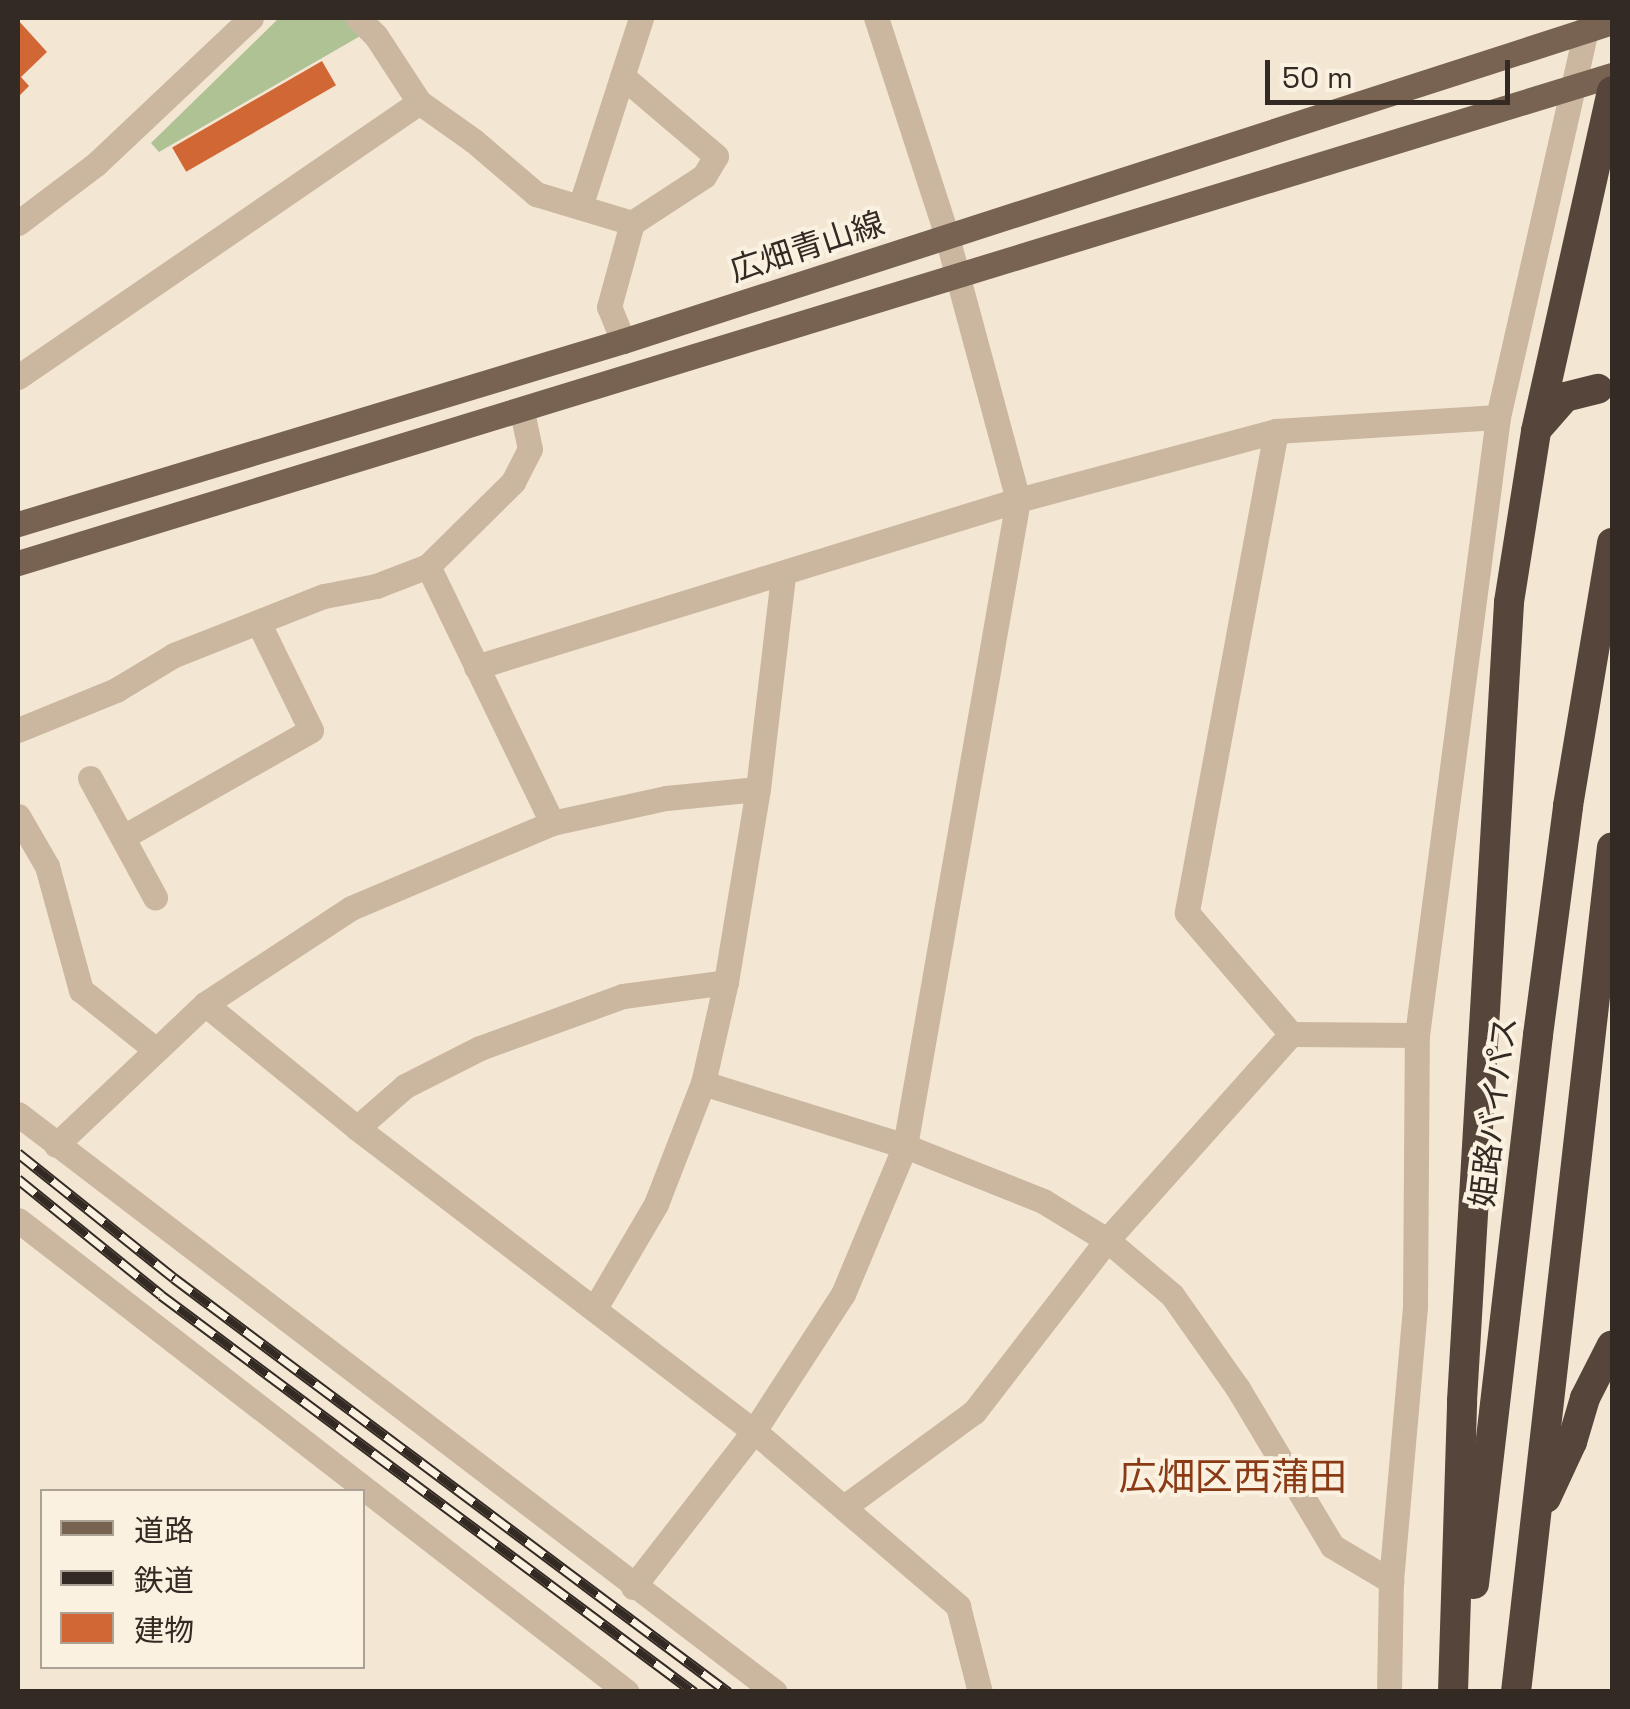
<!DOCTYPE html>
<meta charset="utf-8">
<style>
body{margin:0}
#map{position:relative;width:1630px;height:1709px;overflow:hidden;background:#f3e7d4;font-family:"Space Grotesk","Noto Sans JP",sans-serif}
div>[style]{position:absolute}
.green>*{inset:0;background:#afc294}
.building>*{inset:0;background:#d16734;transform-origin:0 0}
.minor>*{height:25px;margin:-12.5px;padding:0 12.5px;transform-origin:12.5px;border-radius:12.5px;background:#cbb7a0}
.major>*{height:25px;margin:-12.5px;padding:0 12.5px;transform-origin:12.5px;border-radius:12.5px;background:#786353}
.highway>*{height:30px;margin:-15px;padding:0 15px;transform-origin:15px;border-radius:15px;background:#56453a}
.rail>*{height:11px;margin-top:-5.5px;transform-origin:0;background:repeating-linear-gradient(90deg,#faf1e1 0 22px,#342a24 0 44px);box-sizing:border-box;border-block:2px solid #342a24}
span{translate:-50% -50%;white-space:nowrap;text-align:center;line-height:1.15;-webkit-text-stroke:8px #faf1e1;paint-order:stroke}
.street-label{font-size:32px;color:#342a24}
.quarter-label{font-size:38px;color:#8a3b16}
.frame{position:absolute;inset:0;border:20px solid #342a24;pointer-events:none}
.legend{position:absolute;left:40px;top:1489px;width:325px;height:180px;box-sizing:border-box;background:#faf1e1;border:2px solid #aba195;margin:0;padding:12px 18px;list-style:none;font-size:30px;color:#342a24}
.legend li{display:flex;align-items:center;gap:20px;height:50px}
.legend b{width:50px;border:2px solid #aba195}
.scale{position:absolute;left:1265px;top:60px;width:245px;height:45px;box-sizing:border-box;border:5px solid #342a24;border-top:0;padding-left:12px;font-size:30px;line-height:35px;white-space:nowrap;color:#342a24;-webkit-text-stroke:8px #faf1e1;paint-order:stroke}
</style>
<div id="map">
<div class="green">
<div style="clip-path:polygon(279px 18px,345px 18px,362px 35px,159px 152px,151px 143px)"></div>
</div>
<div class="building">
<div style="clip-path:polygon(18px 20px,47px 52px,21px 77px,29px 86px,18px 97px)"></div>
<div style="left:322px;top:61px;width:28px;height:173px;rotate:60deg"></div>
</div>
<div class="minor">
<div style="left:358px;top:18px;width:25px;rotate:45deg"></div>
<div style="left:376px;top:36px;width:79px;rotate:56.9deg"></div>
<div style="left:419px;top:102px;width:67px;rotate:35.3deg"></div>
<div style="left:474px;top:141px;width:82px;rotate:40.5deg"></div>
<div style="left:536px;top:194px;width:100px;rotate:16.8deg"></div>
<div style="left:632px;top:223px;width:86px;rotate:-33.1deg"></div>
<div style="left:704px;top:176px;width:23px;rotate:-59deg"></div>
<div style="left:716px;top:156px;width:123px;rotate:-139.6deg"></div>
<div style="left:580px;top:207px;width:199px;rotate:-72.1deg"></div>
<div style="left:18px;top:223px;width:98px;rotate:-37.1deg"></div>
<div style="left:96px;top:164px;width:213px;rotate:-43.3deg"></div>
<div style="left:623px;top:341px;width:37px;rotate:-112deg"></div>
<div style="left:609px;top:307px;width:87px;rotate:-74.7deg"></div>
<div style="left:18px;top:377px;width:486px;rotate:-34.4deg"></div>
<div style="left:1276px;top:431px;width:490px;rotate:100.5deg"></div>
<div style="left:1187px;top:913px;width:160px;rotate:49.3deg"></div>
<div style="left:1291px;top:1034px;width:126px;rotate:0.5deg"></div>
<div style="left:428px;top:566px;width:285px;rotate:64.2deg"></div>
<div style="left:476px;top:667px;width:567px;rotate:-17.13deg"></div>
<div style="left:1018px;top:500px;width:267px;rotate:-15deg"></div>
<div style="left:1276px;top:431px;width:222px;rotate:-3.6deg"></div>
<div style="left:18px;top:730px;width:106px;rotate:-22.2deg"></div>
<div style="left:116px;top:690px;width:68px;rotate:-31.1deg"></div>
<div style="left:174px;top:655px;width:161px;rotate:-21.5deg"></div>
<div style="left:324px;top:596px;width:53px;rotate:-10.9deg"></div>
<div style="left:376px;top:586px;width:56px;rotate:-21deg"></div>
<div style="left:428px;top:566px;width:120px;rotate:-44.7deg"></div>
<div style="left:513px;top:482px;width:37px;rotate:-63deg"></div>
<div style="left:530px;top:449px;width:40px;rotate:-102deg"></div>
<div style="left:90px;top:778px;width:136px;rotate:61.4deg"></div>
<div style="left:18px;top:816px;width:58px;rotate:59.9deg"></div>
<div style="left:47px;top:866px;width:129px;rotate:74.7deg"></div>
<div style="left:81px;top:990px;width:96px;rotate:38.7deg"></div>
<div style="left:123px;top:837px;width:216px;rotate:-29.6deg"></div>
<div style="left:311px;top:730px;width:120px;rotate:-116.1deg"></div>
<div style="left:205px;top:1004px;width:196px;rotate:39.2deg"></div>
<div style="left:357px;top:1128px;width:499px;rotate:37.4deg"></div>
<div style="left:754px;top:1431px;width:269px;rotate:40.6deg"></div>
<div style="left:958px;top:1606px;width:89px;rotate:75.7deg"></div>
<div style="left:703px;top:1083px;width:212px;rotate:17.3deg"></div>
<div style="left:905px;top:1146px;width:149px;rotate:21.7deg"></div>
<div style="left:1043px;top:1201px;width:75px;rotate:31.4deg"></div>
<div style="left:1107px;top:1240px;width:85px;rotate:40.2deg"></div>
<div style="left:1172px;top:1295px;width:113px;rotate:54.8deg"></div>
<div style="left:1237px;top:1387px;width:185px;rotate:59.1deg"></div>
<div style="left:1332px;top:1546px;width:69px;rotate:30.7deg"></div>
<div style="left:18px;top:1114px;width:952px;rotate:37.36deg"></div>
<div style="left:357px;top:1128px;width:64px;rotate:-41.2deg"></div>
<div style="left:405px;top:1086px;width:84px;rotate:-26.9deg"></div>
<div style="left:480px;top:1048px;width:152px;rotate:-20deg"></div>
<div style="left:623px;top:996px;width:104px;rotate:-7.7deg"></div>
<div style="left:56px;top:1145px;width:205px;rotate:-43.4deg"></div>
<div style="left:205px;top:1004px;width:175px;rotate:-33.3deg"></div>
<div style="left:351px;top:908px;width:218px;rotate:-22.9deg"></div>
<div style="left:552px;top:823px;width:117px;rotate:-12.4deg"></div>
<div style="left:666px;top:798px;width:92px;rotate:-5.6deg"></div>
<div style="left:18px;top:1220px;width:770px;rotate:37.78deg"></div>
<div style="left:595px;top:1308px;width:121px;rotate:-59.6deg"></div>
<div style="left:656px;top:1204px;width:130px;rotate:-68.8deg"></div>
<div style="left:703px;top:1083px;width:104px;rotate:-77.2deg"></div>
<div style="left:726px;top:982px;width:196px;rotate:-80.6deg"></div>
<div style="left:758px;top:789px;width:214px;rotate:-83.3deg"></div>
<div style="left:844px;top:1507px;width:161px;rotate:-36.2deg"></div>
<div style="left:974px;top:1412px;width:217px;rotate:-52.3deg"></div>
<div style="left:1107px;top:1240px;width:276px;rotate:-48.2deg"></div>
<div style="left:633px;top:1587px;width:197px;rotate:-52.2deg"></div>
<div style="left:754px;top:1431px;width:163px;rotate:-57deg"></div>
<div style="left:843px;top:1294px;width:160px;rotate:-67.3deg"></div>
<div style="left:905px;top:1146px;width:656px;rotate:-80.08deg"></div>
<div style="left:1018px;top:500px;width:273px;rotate:-105.1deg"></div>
<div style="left:947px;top:236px;width:229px;rotate:-108deg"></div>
<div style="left:1389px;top:1692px;width:111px;rotate:-89deg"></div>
<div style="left:1391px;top:1581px;width:276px;rotate:-85deg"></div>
<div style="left:1415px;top:1306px;width:271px;rotate:-89.6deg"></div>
<div style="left:1417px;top:1035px;width:623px;rotate:-82.53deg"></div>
<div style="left:1498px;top:417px;width:409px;rotate:-77.2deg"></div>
</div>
<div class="major">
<div style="left:18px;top:524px;width:632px;rotate:-16.83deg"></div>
<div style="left:623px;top:341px;width:1039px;rotate:-17.88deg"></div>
<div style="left:18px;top:563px;width:1667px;rotate:-17.02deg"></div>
</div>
<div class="highway">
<div style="left:1538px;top:428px;width:41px;rotate:-48.9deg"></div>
<div style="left:1565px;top:397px;width:34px;rotate:-14deg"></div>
<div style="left:1546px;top:1498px;width:62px;rotate:-65.1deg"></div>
<div style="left:1572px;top:1442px;width:46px;rotate:-73.5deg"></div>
<div style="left:1585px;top:1398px;width:59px;rotate:-63deg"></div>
<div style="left:1474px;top:1584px;width:553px;rotate:-83.35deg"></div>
<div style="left:1538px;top:1035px;width:231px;rotate:-82.5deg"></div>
<div style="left:1568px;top:806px;width:267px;rotate:-80.5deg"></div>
<div style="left:1453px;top:1692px;width:291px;rotate:-88.2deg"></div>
<div style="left:1462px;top:1401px;width:800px;rotate:-86.63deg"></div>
<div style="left:1509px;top:602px;width:173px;rotate:-81deg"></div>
<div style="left:1536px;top:431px;width:348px;rotate:-77.4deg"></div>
<div style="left:1516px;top:1692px;width:850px;rotate:-83.52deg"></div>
</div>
<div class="rail">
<div style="left:18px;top:1153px;width:200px;rotate:38.7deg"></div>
<div style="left:174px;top:1278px;width:692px;rotate:36.77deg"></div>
<div style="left:18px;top:1179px;width:184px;rotate:39deg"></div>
<div style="left:161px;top:1295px;width:665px;rotate:36.68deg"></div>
</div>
<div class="street-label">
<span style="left:807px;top:247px;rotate:-18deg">広畑青山線</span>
<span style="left:1494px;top:1112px;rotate:-83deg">姫路バイパス</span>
</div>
<div class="quarter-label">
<span style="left:1233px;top:1478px">広畑区西蒲田</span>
</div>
<div class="frame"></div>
<ul class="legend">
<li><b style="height:12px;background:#786353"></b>道路</li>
<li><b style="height:12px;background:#342a24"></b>鉄道</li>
<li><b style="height:28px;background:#d16734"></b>建物</li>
</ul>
<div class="scale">50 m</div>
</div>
